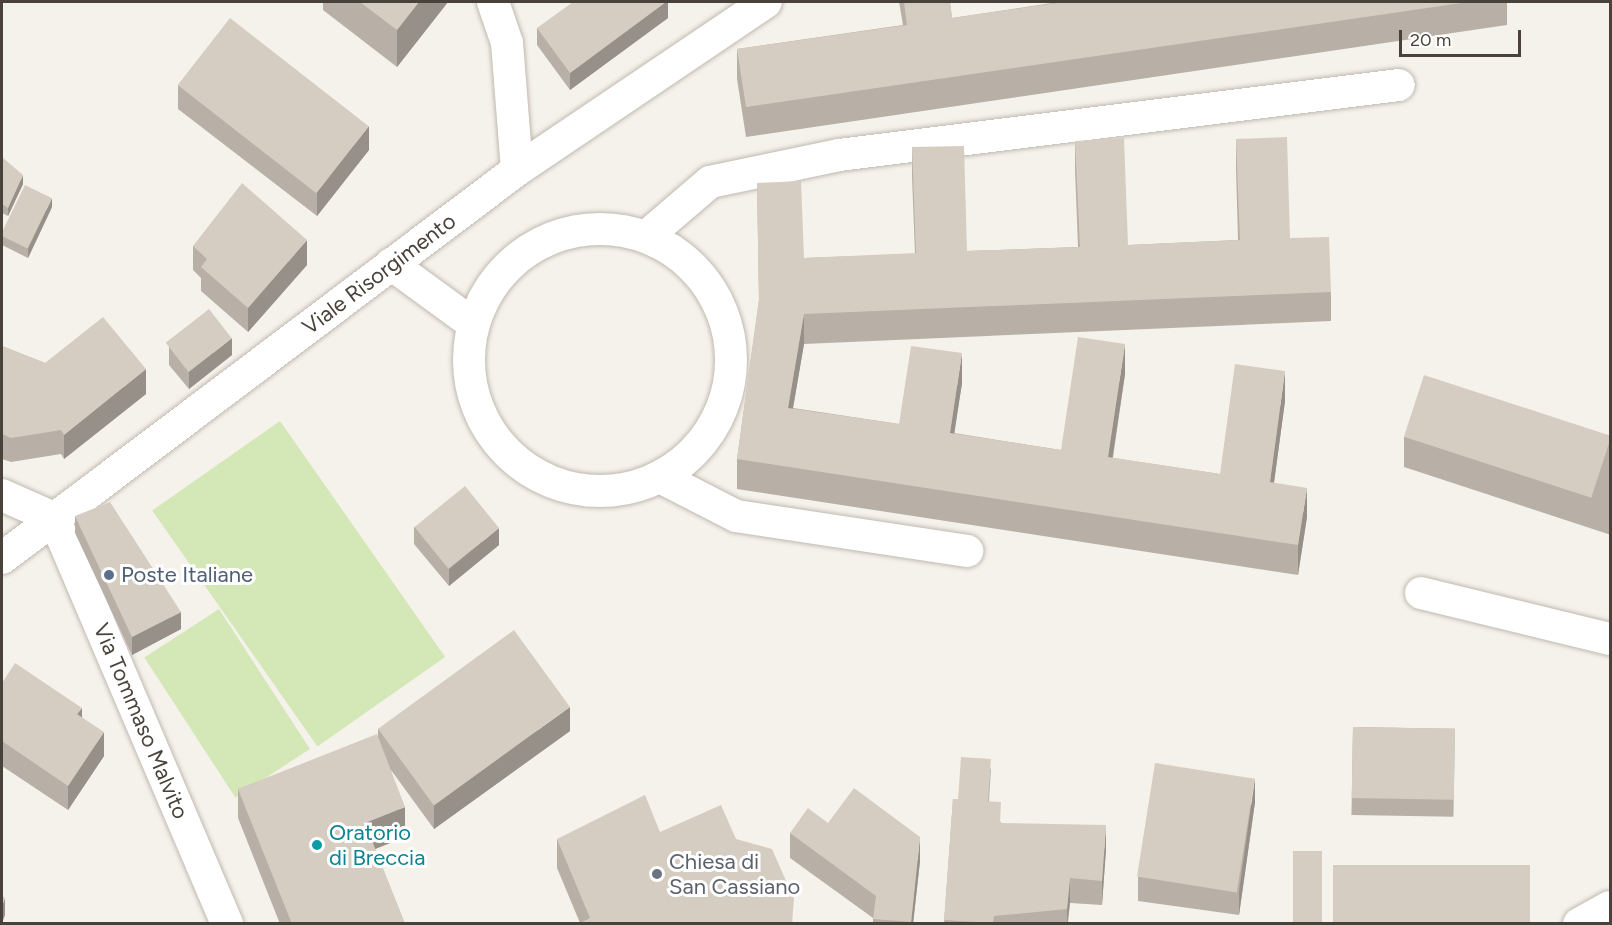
<!DOCTYPE html>
<style>
body{margin:0}
#map{position:relative;width:1612px;height:925px;overflow:hidden;background:#f5f2ec;font-family:Figtree,sans-serif}
div>[style]{position:absolute}
.green>*{inset:0;background:#d4e7b7;transform-origin:0 0}
.roads{filter:drop-shadow(0 0 2px #c0b9af) drop-shadow(0 0 2px #c0b9af)}
.street>*{height:32px;margin:-16px;padding:0 16px;transform-origin:16px;border-radius:16px;background:#fff}
.street>.ring{margin:-16px;padding:0;box-sizing:content-box;background:none;border:32px solid #fff;border-radius:50%}
.wall>*{inset:0;background:#b8b0a7;transform-origin:0 0}
.shaded-wall>*{inset:0;background:#969088}
.building>*{inset:0;background:#d6cdc2;transform-origin:0 0}
.dots>*{width:16px;height:16px;translate:-50% -50%;box-sizing:border-box;border:3px solid #fff;border-radius:50%}
span{translate:-50% -50%;white-space:nowrap;text-align:center;line-height:1.15;-webkit-text-stroke:6px #fff;paint-order:stroke}
.street-label{font-size:22px;color:#49423a}
.service-label{font-size:22px;color:#4e5e75}
.left{translate:0 -50%;text-align:left}
.culture-label{font-size:22px;color:#0d838f}
.worship-label{font-size:22px;color:#5b616d}
.frame{position:absolute;inset:0;border:3px solid #49423a;pointer-events:none}
.scale{position:absolute;left:1399px;top:30px;width:122px;height:27px;box-sizing:border-box;border:3px solid #49423a;border-top:0;padding-left:8px;font-size:18px;line-height:21px;white-space:nowrap;color:#49423a;-webkit-text-stroke:4px #fff;paint-order:stroke}
</style>
<div id="map">
<div class="green">
<div style="left:280px;top:421px;width:288px;height:156px;rotate:55deg"></div>
<div style="left:219px;top:609px;width:167px;height:89px;rotate:57deg"></div>
</div>
<div class="roads">
<div class="street">
<div style="left:493px;top:2px;width:43px;rotate:71.1deg"></div>
<div style="left:507px;top:43px;width:127px;rotate:85.5deg"></div>
<div class="ring" style="left:469px;top:229px;width:230px;height:230px"></div>
<div style="left:647px;top:236px;width:83px;rotate:-40.6deg"></div>
<div style="left:710px;top:182px;width:132px;rotate:-11.8deg"></div>
<div style="left:839px;top:155px;width:564px;rotate:-7.13deg"></div>
<div style="left:391px;top:264px;width:102px;rotate:36.2deg"></div>
<div style="left:660px;top:477px;width:85px;rotate:27.2deg"></div>
<div style="left:736px;top:516px;width:234px;rotate:8.6deg"></div>
<div style="left:2px;top:495px;width:57px;rotate:23.9deg"></div>
<div style="left:54px;top:518px;width:441px;rotate:66.9deg"></div>
<div style="left:2px;top:558px;width:645px;rotate:-36.99deg"></div>
<div style="left:517px;top:170px;width:300px;rotate:-34deg"></div>
<div style="left:1421px;top:593px;width:195px;rotate:13.7deg"></div>
<div style="left:1579px;top:924px;width:35px;rotate:-29deg"></div>
</div>
</div>
<div class="wall">
<div style="clip-path:polygon(323px 2px,448px 2px,397px 67px,323px 10px)"></div>
<div style="clip-path:polygon(668px 2px,668px 18px,570px 90px,537px 45px,537px 28px)"></div>
<div style="clip-path:polygon(899px 2px,950px 2px,952px 18px,1059px 2px,1507px 2px,1507px 25px,746px 137px,737px 79px,737px 49px,903px 25px)"></div>
<div style="clip-path:polygon(178px 85px,369px 150px,317px 216px,178px 109px)"></div>
<div style="clip-path:polygon(1236px 139px,1290px 238px,1331px 292px,1331px 321px,804px 344px,793px 408px,899px 424px,962px 383px,954px 433px,1061px 450px,1125px 374px,1113px 458px,1220px 474px,1285px 401px,1274px 483px,1307px 517px,1298px 575px,737px 489px,737px 459px,759px 301px,757px 183px,804px 258px,915px 254px,912px 177px,912px 147px,967px 251px,1078px 247px,1075px 170px,1075px 141px,1128px 245px,1238px 240px,1236px 169px)"></div>
<div style="clip-path:polygon(2px 157px,23px 184px,8px 216px,2px 213px)"></div>
<div style="clip-path:polygon(52px 207px,28px 258px,2px 245px,2px 235px)"></div>
<div style="clip-path:polygon(193px 246px,307px 265px,248px 332px,201px 291px,201px 278px,193px 270px)"></div>
<div style="clip-path:polygon(2px 346px,45px 363px,146px 394px,64px 459px,61px 454px,11px 462px,2px 459px)"></div>
<div style="clip-path:polygon(169px 347px,232px 355px,189px 389px,169px 365px)"></div>
<div style="clip-path:polygon(1611px 436px,1611px 535px,1404px 467px,1404px 437px)"></div>
<div style="clip-path:polygon(75px 516px,181px 629px,132px 655px,75px 533px)"></div>
<div style="clip-path:polygon(414px 527px,499px 545px,449px 586px,414px 544px)"></div>
<div style="clip-path:polygon(2px 683px,82px 717px,104px 756px,68px 810px,2px 766px)"></div>
<div style="left:1353px;top:727px;width:102px;height:88px;rotate:1deg"></div>
<div style="clip-path:polygon(378px 729px,570px 731px,434px 829px,391px 770px,405px 837px,375px 849px,405px 924px,280px 924px,238px 818px,238px 789px,378px 738px)"></div>
<div style="clip-path:polygon(991px 768px,989px 801px,1001px 823px,1106px 849px,1102px 905px,1070px 903px,1068px 924px,944px 924px,953px 799px,958px 800px)"></div>
<div style="clip-path:polygon(1255px 802px,1239px 915px,1138px 901px,1138px 877px)"></div>
<div style="clip-path:polygon(828px 823px,920px 861px,913px 924px,873px 924px,873px 918px,790px 858px,790px 833px)"></div>
<div style="clip-path:polygon(660px 832px,736px 839px,794px 924px,580px 923px,557px 868px,557px 839px)"></div>
</div>
<div class="shaded-wall">
<div style="clip-path:polygon(419px 2px,448px 2px,397px 67px,397px 30px)"></div>
<div style="clip-path:polygon(666px 2px,668px 2px,668px 18px,570px 90px,570px 73px)"></div>
<div style="clip-path:polygon(369px 126px,369px 150px,317px 216px,317px 192px)"></div>
<div style="clip-path:polygon(23px 175px,23px 184px,8px 216px,8px 208px)"></div>
<div style="clip-path:polygon(52px 198px,52px 207px,28px 258px,28px 249px)"></div>
<div style="clip-path:polygon(307px 240px,307px 265px,248px 332px,248px 308px)"></div>
<div style="clip-path:polygon(804px 314px,804px 344px,788px 437px,788px 408px)"></div>
<div style="clip-path:polygon(232px 338px,232px 355px,189px 389px,189px 372px)"></div>
<div style="clip-path:polygon(1125px 344px,1125px 374px,1108px 486px,1108px 457px)"></div>
<div style="clip-path:polygon(962px 353px,962px 383px,950px 462px,950px 433px)"></div>
<div style="clip-path:polygon(146px 369px,146px 394px,64px 459px,64px 435px)"></div>
<div style="clip-path:polygon(1285px 371px,1285px 401px,1270px 512px,1270px 482px)"></div>
<div style="clip-path:polygon(1307px 488px,1307px 517px,1298px 575px,1298px 545px)"></div>
<div style="clip-path:polygon(499px 528px,499px 545px,449px 586px,449px 569px)"></div>
<div style="clip-path:polygon(181px 612px,181px 629px,132px 655px,132px 637px)"></div>
<div style="clip-path:polygon(570px 707px,570px 731px,434px 829px,434px 805px)"></div>
<div style="clip-path:polygon(82px 708px,82px 732px,77px 714px)"></div>
<div style="clip-path:polygon(104px 732px,104px 756px,68px 810px,68px 786px)"></div>
<div style="clip-path:polygon(1255px 778px,1255px 802px,1239px 915px,1239px 891px)"></div>
<div style="clip-path:polygon(405px 807px,405px 837px,365px 853px,365px 823px)"></div>
<div style="clip-path:polygon(1106px 825px,1106px 849px,1102px 905px,1102px 881px)"></div>
<div style="clip-path:polygon(920px 837px,920px 861px,913px 924px,911px 924px)"></div>
<div style="clip-path:polygon(1070px 878px,1070px 903px,1067px 924px,1067px 909px)"></div>
<div style="clip-path:polygon(5px 898px,5px 915px,2px 923px,2px 906px)"></div>
</div>
<div class="building">
<div style="clip-path:polygon(360px 2px,419px 2px,397px 30px)"></div>
<div style="clip-path:polygon(573px 2px,666px 2px,570px 73px,537px 28px)"></div>
<div style="clip-path:polygon(904px 2px,950px 2px,952px 18px,1064px 2px,1468px 2px,746px 107px,737px 49px,907px 25px)"></div>
<div style="left:230px;top:18px;width:176px;height:85px;rotate:38deg"></div>
<div style="clip-path:polygon(1287px 137px,1290px 238px,1329px 237px,1331px 292px,804px 314px,788px 408px,899px 424px,911px 346px,962px 353px,950px 433px,1061px 450px,1078px 337px,1125px 344px,1108px 457px,1220px 474px,1235px 364px,1285px 371px,1270px 482px,1307px 488px,1298px 545px,737px 459px,759px 298px,757px 183px,801px 181px,804px 258px,916px 253px,912px 147px,964px 146px,967px 251px,1080px 247px,1075px 141px,1124px 138px,1128px 245px,1240px 240px,1236px 139px)"></div>
<div style="clip-path:polygon(2px 157px,23px 175px,8px 208px,2px 204px)"></div>
<div style="clip-path:polygon(242px 183px,307px 240px,248px 308px,201px 267px,207px 259px,193px 246px)"></div>
<div style="left:25px;top:185px;width:30px;height:56px;rotate:26deg"></div>
<div style="left:209px;top:309px;width:37px;height:55px;rotate:52deg"></div>
<div style="clip-path:polygon(103px 317px,146px 369px,64px 435px,61px 430px,11px 438px,2px 434px,2px 346px,45px 363px)"></div>
<div style="left:1424px;top:375px;width:197px;height:65px;rotate:18deg"></div>
<div style="left:465px;top:486px;width:54px;height:65px;rotate:51deg"></div>
<div style="clip-path:polygon(110px 502px,181px 612px,132px 637px,75px 516px)"></div>
<div style="left:514px;top:630px;width:95px;height:168px;rotate:54deg"></div>
<div style="clip-path:polygon(15px 663px,82px 708px,77px 714px,104px 732px,68px 786px,2px 741px,2px 683px)"></div>
<div style="left:1353px;top:727px;width:102px;height:71px;rotate:1deg"></div>
<div style="clip-path:polygon(377px 734px,405px 807px,365px 823px,405px 924px,292px 924px,238px 789px)"></div>
<div style="left:961px;top:757px;width:30px;height:43px;rotate:4deg"></div>
<div style="left:1155px;top:763px;width:101px;height:115px;rotate:9deg"></div>
<div style="clip-path:polygon(854px 788px,920px 837px,911px 922px,873px 919px,876px 896px,790px 833px,808px 808px,828px 823px)"></div>
<div style="clip-path:polygon(645px 795px,660px 832px,721px 805px,736px 839px,772px 849px,794px 899px,792px 924px,578px 924px,590px 918px,557px 839px)"></div>
<div style="clip-path:polygon(953px 799px,1001px 802px,1000px 823px,1106px 825px,1102px 881px,1070px 878px,1067px 909px,994px 916px,993px 923px,944px 920px)"></div>
<div style="left:1293px;top:851px;width:29px;height:73px"></div>
<div style="left:1530px;top:865px;width:59px;height:197px;rotate:90deg"></div>
<div style="clip-path:polygon(2px 896px,5px 898px,2px 906px)"></div>
</div>
<div class="dots">
<div style="left:109px;top:575px;background:#5c6f8a"></div>
<div style="left:317px;top:845px;background:#0f9aa8"></div>
<div style="left:657px;top:874px;background:#6b7280"></div>
</div>
<div class="street-label">
<span style="left:379px;top:274px;rotate:-37deg">Viale Risorgimento</span>
<span style="left:141px;top:721px;rotate:67deg">Via Tommaso Malvito</span>
</div>
<div class="service-label">
<span class="left" style="left:121px;top:575px">Poste Italiane</span>
</div>
<div class="culture-label">
<span class="left" style="left:329px;top:845px">Oratorio<br>di Breccia</span>
</div>
<div class="worship-label">
<span class="left" style="left:669px;top:874px">Chiesa di<br>San Cassiano</span>
</div>
<div class="frame"></div>
<div class="scale">20 m</div>
</div>
